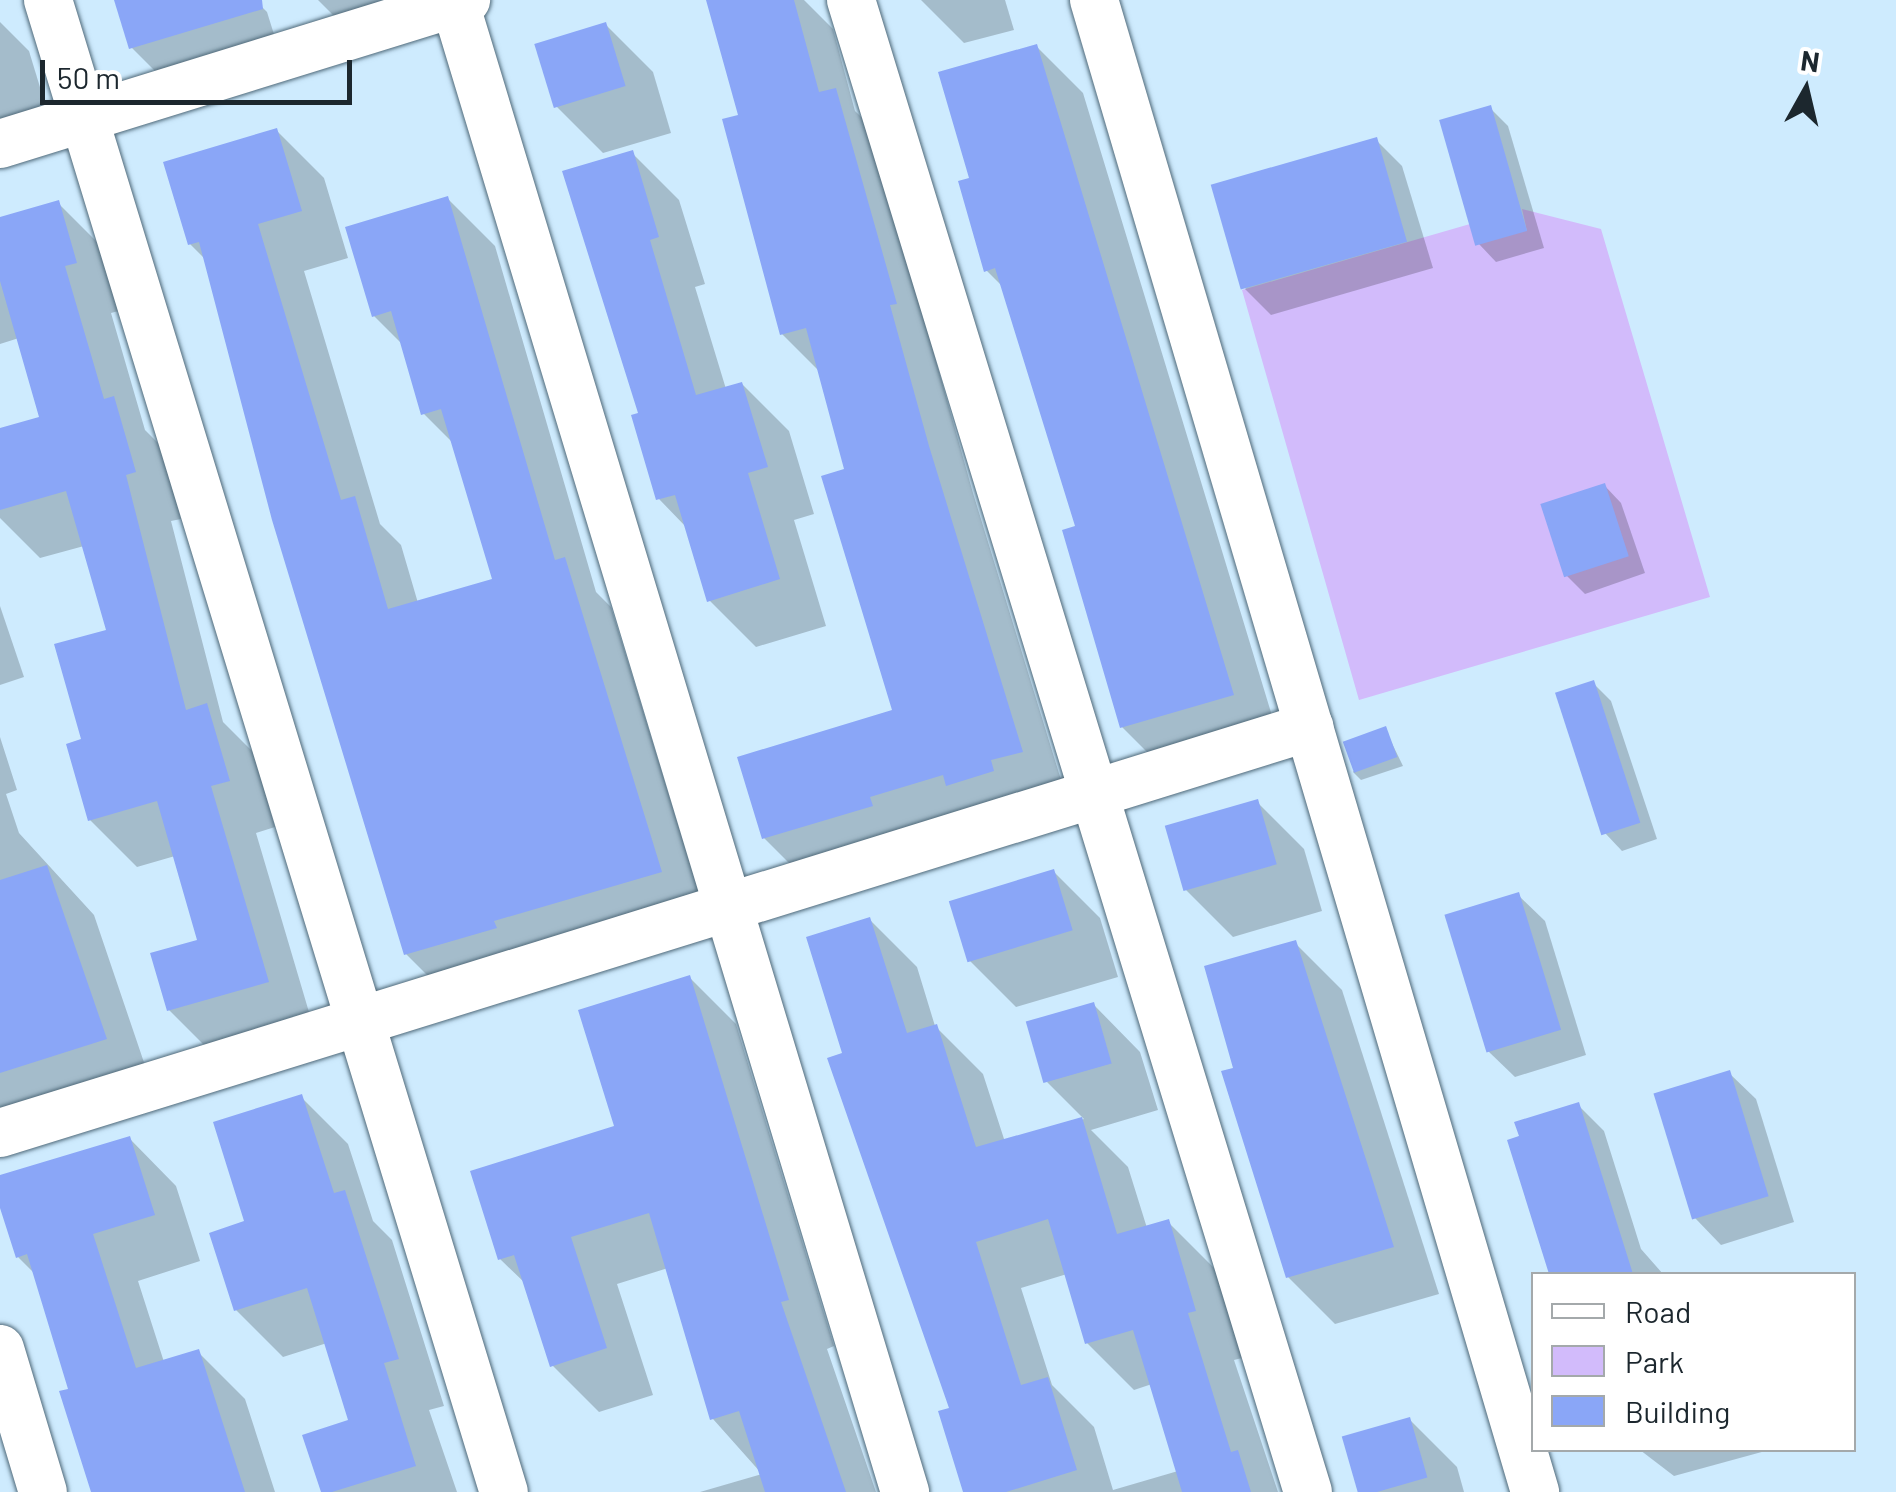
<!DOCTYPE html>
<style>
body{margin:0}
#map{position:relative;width:1896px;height:1492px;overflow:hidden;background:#ceebfe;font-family:Barlow,sans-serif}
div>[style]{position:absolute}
.green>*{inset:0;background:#d2bbfb}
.shadow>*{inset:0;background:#0003}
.building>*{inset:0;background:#8aa6f7;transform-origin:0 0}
.roads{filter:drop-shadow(0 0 2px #4f6979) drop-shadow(0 0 2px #4f6979)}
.minor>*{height:48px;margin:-24px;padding:0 24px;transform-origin:24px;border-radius:24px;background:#fff}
span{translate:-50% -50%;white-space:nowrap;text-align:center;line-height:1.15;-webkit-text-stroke:8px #fff;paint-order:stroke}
.legend{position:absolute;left:1531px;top:1272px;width:325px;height:180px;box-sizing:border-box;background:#fff;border:2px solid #a4a9ab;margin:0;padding:12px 18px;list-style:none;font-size:30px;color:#1c272e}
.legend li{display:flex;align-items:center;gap:20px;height:50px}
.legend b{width:50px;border:2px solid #a4a9ab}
.north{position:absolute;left:1756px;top:40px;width:100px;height:100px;-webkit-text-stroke:8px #fff;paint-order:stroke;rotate:8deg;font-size:28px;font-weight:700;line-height:40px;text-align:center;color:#1c272e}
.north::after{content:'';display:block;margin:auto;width:35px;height:45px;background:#1c272e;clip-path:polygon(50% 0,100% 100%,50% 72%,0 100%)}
.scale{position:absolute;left:40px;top:60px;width:312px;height:45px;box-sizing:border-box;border:5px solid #1c272e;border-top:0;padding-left:12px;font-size:30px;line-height:35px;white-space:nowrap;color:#1c272e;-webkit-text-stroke:8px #fff;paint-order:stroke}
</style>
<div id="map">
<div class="green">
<div style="clip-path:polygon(1522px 209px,1601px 229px,1710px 597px,1359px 700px,1242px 290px,1470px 224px,1527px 231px)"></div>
</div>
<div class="shadow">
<div style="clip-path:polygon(117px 0,255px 0,267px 12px,283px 63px,178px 94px,131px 47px)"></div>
<div style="clip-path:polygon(318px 0,417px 0,357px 39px)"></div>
<div style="clip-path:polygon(732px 0,804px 0,833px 29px,855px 111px,880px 135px,940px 348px,933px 350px,973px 493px,1066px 796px,809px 883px,764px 838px,895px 712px,824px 478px,848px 471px,820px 372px,782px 334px,741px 117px)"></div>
<div style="clip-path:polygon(921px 0,1005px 0,1014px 30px,964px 43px)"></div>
<div style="clip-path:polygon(0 22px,29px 51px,53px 130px,0 146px)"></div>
<div style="clip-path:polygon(606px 25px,653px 72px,671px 133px,603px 153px,556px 106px)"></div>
<div style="clip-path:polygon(1036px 46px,1083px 93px,1280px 742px,1169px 774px,1122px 727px,1078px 528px,1004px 288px,986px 270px,972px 180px)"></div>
<div style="clip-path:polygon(1490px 108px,1508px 126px,1544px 248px,1496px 262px,1479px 244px)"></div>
<div style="clip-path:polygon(277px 131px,324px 178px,348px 258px,304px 271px,380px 524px,401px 545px,418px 603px,495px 580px,454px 444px,424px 414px,404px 346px,374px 316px,448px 199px,495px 246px,596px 592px,611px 607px,707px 919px,453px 1001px,406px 954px,207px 261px,190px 244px)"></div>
<div style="clip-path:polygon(1376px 140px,1402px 166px,1433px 268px,1271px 315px,1245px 289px)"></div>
<div style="clip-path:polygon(632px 153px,679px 200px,705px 284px,695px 287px,726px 389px,742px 384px,789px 431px,814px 514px,794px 520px,826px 626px,756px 647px,709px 600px,687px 528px,659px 499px,641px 414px)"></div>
<div style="clip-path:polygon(58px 203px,105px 250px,122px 310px,111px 313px,145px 430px,161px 446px,181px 519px,171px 521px,223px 722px,254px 753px,275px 827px,256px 833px,314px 1029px,216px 1057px,169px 1010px,200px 942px,175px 856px,137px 867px,90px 820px,84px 741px,109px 631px,84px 546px,40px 558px,0 518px,0 431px,42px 419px,19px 338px,0 344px,0 219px)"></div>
<div style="clip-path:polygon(1604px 485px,1621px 503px,1645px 573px,1585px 594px,1567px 576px)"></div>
<div style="clip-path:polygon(0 606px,24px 677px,0 685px)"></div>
<div style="clip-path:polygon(1593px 683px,1611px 701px,1657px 839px,1622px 851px,1605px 833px)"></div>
<div style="clip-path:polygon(1385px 729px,1403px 766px,1361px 780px,1353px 772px)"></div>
<div style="clip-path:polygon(0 737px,17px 790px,6px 794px,19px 833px,94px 915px,152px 1086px,0 1117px)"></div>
<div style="clip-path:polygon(1257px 802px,1304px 849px,1322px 911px,1233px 937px,1186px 890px)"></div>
<div style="clip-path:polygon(1053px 871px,1100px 918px,1118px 977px,1016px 1007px,969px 960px)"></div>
<div style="clip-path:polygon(1518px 895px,1545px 921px,1586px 1055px,1515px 1077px,1488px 1051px)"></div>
<div style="clip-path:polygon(evenodd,870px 920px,917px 967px,935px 1026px,983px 1074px,1005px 1142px,1084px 1119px,1047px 1082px,1094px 1005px,1140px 1052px,1158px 1110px,1091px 1130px,1128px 1167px,1147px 1228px,1168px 1222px,1215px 1269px,1242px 1358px,1234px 1360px,1278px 1492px,966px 1492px,952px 1409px,845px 1055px,870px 920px,1067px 1274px,1087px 1343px,1134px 1390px,1152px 1384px,1178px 1471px,1113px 1490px,1094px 1427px,1052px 1385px,1021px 1288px,1067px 1274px)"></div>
<div style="clip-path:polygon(1295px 943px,1342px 990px,1439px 1294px,1335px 1324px,1288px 1277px,1236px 1069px)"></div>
<div style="clip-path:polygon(689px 977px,736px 1024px,834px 1346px,827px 1349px,876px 1492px,700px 1492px,762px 1474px,713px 1419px,668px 1268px,617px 1284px,653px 1395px,599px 1412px,552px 1365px,527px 1285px,500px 1259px,617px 1127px)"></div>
<div style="clip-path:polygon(1729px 1073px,1756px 1099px,1794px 1222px,1721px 1245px,1695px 1218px)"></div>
<div style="clip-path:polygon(301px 1097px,348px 1144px,373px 1221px,392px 1240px,444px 1406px,429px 1410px,457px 1492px,322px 1492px,351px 1422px,327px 1343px,283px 1357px,236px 1310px,247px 1223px)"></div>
<div style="clip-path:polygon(1578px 1105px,1604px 1131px,1641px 1249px,1663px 1274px,1552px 1274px,1510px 1141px)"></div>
<div style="clip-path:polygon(130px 1139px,176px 1186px,200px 1261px,138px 1281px,164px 1362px,198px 1352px,245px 1399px,275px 1492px,94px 1492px,71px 1390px,36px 1275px,18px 1257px,0 1178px)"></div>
<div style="clip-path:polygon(1410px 1420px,1457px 1467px,1464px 1492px,1362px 1492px,1346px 1438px)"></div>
<div style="clip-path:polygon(1640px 1450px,1769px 1450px,1674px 1476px)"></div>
</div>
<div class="building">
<div style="clip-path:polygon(114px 0,262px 0,263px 9px,129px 49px)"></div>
<div style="clip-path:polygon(706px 0,794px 0,819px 92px,836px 88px,897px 304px,890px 305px,929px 446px,1023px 752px,991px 760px,994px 771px,946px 786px,943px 775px,870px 797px,873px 806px,762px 839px,737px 757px,892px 710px,821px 476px,844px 469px,806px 328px,780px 335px,722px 119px,738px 115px)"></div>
<div style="left:606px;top:22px;width:67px;height:75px;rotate:73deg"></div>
<div style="clip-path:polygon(1037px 44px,1234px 695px,1120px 728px,1062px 530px,1075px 526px,995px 268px,984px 272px,958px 181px,969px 178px,938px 72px)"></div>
<div style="left:1491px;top:105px;width:131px;height:54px;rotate:74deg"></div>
<div style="clip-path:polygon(277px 128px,302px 211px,258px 224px,341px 500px,355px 496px,388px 609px,492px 579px,441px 409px,421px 415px,391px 311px,372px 317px,345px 227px,448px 196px,555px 560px,565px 557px,662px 872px,494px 921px,497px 928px,404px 955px,272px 520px,199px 242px,188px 245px,163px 162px)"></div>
<div style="left:1377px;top:137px;width:109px;height:173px;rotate:74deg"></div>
<div style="clip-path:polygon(633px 150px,659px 237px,650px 240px,696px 395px,742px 382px,768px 467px,748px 473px,780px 579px,707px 602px,675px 495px,656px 500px,631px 415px,638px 413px,562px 171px)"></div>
<div style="clip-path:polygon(59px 200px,77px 263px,65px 266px,104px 399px,114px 396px,136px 472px,126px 475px,186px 710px,207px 703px,230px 781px,211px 786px,269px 982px,167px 1011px,150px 953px,197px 940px,157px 801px,88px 821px,66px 744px,81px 739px,54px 644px,106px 630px,66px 491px,0 510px,0 428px,39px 417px,0 281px,0 217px)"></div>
<div style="left:1605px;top:483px;width:77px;height:68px;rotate:72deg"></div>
<div style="left:1594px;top:680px;width:150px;height:41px;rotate:72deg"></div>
<div style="left:1386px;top:726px;width:33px;height:46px;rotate:70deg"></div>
<div style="left:1258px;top:799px;width:68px;height:97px;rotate:74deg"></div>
<div style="clip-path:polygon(47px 865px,107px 1039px,0 1073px,0 880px)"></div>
<div style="left:1054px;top:869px;width:64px;height:110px;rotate:73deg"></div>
<div style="left:1519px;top:892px;width:144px;height:78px;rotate:73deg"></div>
<div style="clip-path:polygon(870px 917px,907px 1033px,937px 1024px,976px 1147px,1082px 1117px,1117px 1234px,1169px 1219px,1196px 1311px,1188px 1313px,1231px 1452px,1238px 1450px,1251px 1492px,1182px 1492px,1133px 1330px,1085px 1344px,1048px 1219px,976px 1242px,1021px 1385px,1048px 1377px,1077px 1470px,1006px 1492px,963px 1492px,938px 1411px,949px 1408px,827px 1058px,842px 1053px,806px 937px)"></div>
<div style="clip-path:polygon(1296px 940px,1394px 1247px,1286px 1278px,1221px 1071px,1233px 1068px,1204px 966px)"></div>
<div style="clip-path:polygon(690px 975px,789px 1300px,781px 1302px,846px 1492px,765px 1492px,739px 1411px,710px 1420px,649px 1213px,571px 1237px,607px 1348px,550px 1367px,514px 1255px,498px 1260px,470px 1171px,614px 1126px,578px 1010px)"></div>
<div style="left:1094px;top:1002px;width:64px;height:71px;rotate:74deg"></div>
<div style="left:1730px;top:1070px;width:132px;height:80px;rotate:73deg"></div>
<div style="clip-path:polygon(302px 1094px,334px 1193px,345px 1190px,399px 1359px,384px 1363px,416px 1466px,332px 1492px,321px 1492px,302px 1435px,348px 1420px,307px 1288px,234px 1311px,209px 1233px,244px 1221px,213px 1122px)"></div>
<div style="clip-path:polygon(1579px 1102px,1633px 1274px,1549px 1274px,1507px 1140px,1519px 1136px,1514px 1122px)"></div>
<div style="clip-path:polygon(130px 1136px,155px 1215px,93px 1234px,136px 1368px,199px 1349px,245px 1492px,91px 1492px,59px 1391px,68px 1389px,27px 1254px,16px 1258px,0 1208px,0 1175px)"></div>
<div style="left:1410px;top:1417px;width:63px;height:71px;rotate:74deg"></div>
</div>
<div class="roads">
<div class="minor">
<div style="left:48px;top:0;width:1560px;rotate:73.01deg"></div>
<div style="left:454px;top:0;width:1559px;rotate:73.18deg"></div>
<div style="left:851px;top:0;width:1560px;rotate:72.97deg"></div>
<div style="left:1094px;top:0;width:1556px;rotate:73.53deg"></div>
<div style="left:0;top:144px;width:488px;rotate:-17.2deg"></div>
<div style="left:0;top:1133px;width:1371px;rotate:-17.23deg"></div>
<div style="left:0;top:1349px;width:149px;rotate:73.3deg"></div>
</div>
</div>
<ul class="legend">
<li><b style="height:12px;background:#fff"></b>Road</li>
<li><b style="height:28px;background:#d2bbfb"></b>Park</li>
<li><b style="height:28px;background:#8aa6f7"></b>Building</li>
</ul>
<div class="north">N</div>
<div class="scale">50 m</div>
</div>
